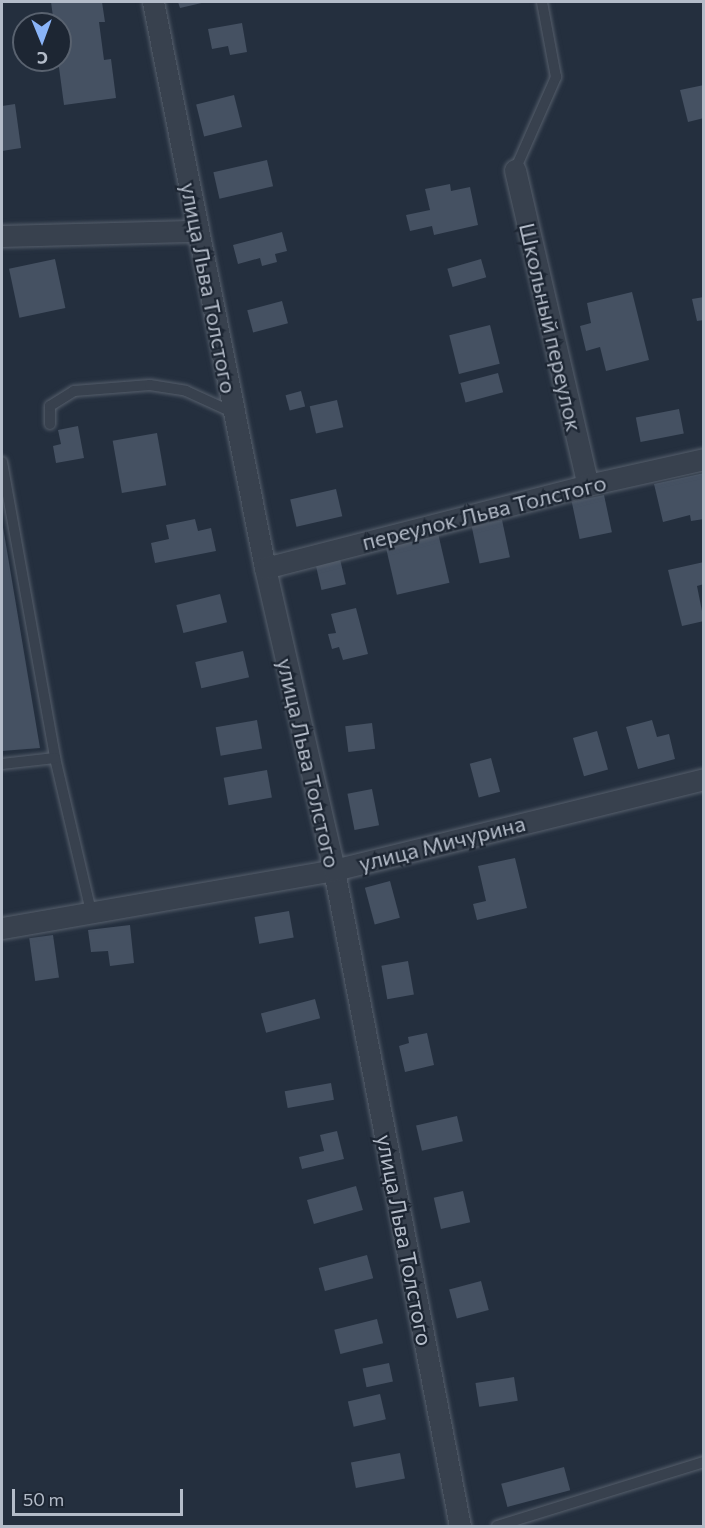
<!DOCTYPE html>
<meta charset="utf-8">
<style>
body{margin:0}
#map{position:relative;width:705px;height:1528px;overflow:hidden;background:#242f3e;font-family:Commissioner,sans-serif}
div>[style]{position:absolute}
.building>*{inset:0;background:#455162;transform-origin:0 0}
.roads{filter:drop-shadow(0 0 2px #565f6c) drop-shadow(0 0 2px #565f6c)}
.service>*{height:10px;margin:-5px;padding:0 5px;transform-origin:5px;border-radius:5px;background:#38414e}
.minor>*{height:21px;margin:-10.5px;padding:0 10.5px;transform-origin:10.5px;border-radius:10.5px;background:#38414e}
span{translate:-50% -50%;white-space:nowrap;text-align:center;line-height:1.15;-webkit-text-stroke:4.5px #1d2633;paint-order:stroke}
.street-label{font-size:22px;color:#b4bcc9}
.frame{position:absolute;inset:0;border:3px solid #b4bcc9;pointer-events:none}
.north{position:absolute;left:12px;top:12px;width:60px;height:60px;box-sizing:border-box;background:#1d2633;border:2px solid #59626f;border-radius:50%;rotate:179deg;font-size:16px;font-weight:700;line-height:24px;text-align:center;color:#b4bcc9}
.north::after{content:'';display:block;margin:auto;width:21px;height:27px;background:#8ab4f8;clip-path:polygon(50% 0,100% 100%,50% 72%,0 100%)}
.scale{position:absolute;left:12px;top:1489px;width:171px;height:27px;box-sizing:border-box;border:3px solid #b4bcc9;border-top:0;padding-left:8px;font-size:18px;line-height:21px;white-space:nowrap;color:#b4bcc9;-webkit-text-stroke:4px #1d2633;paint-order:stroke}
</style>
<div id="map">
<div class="building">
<div style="clip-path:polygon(51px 2px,102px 2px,105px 22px,99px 22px,104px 60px,111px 59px,116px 98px,64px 105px,58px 60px,60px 24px,54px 24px)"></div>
<div style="clip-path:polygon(178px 2px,206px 2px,180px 8px)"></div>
<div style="clip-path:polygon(242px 23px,247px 52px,230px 55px,228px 46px,212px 49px,208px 29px)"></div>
<div style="clip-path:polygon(704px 85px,704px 118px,688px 122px,680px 90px)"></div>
<div style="left:234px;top:95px;width:33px;height:39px;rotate:76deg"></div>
<div style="clip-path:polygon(15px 104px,21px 148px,2px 151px,2px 106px)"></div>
<div style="left:267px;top:160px;width:27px;height:55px;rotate:77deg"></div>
<div style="clip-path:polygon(450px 184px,451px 191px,470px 187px,478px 225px,434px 235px,432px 226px,410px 231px,406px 215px,430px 210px,425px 189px)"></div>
<div style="clip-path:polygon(282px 232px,287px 251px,275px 254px,277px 262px,262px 266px,260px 258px,238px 264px,233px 245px)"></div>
<div style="left:55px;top:259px;width:50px;height:47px;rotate:78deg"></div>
<div style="left:481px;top:259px;width:19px;height:35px;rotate:74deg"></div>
<div style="clip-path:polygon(632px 292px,649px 360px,606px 371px,600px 347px,586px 351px,580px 326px,591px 323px,587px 303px)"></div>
<div style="clip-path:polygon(704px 297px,704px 320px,697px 321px,692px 299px)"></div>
<div style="left:282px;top:301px;width:23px;height:36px;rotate:75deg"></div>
<div style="left:490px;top:325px;width:40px;height:42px;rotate:76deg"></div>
<div style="left:498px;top:373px;width:20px;height:39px;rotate:75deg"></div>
<div style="left:301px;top:391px;width:16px;height:16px;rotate:75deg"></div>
<div style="left:337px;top:400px;width:28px;height:28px;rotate:77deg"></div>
<div style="left:679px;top:409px;width:25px;height:44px;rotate:79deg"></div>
<div style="clip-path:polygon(78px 426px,84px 458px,56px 463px,53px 446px,61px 444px,58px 430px)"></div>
<div style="left:157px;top:433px;width:53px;height:45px;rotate:80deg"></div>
<div style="clip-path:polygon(704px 473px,704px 519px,691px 521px,690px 515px,663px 522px,654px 484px)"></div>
<div style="left:336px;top:489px;width:28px;height:47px;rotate:77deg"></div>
<div style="left:604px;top:495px;width:38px;height:33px;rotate:78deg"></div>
<div style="clip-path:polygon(195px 519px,198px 531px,211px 528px,216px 551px,155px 563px,151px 543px,169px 539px,166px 525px)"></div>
<div style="left:502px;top:520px;width:38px;height:31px;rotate:78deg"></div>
<div style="clip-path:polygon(2px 527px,3px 527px,40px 748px,2px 751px)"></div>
<div style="left:438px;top:533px;width:51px;height:54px;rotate:77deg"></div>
<div style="left:340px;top:559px;width:26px;height:25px;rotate:77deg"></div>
<div style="clip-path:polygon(704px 562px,704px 584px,697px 586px,704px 621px,682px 626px,668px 570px)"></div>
<div style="left:220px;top:594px;width:29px;height:45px;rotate:76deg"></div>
<div style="clip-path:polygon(356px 608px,368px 654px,343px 660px,339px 647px,332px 649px,328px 634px,336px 633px,331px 614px)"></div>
<div style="left:243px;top:651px;width:27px;height:49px;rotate:77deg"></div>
<div style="left:257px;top:720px;width:29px;height:42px;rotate:80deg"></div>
<div style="clip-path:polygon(652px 720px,657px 737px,669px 734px,675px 759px,638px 769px,626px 727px)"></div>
<div style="left:372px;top:723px;width:26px;height:27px;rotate:83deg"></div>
<div style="left:597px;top:731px;width:40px;height:25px;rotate:74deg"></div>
<div style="left:491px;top:758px;width:35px;height:22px;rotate:75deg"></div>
<div style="left:267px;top:770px;width:28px;height:44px;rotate:80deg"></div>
<div style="left:372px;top:789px;width:37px;height:25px;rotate:79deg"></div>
<div style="clip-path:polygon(515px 858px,527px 908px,477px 920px,473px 904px,486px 901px,478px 866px)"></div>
<div style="left:390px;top:881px;width:38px;height:26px;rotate:75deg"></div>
<div style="left:289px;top:911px;width:27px;height:35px;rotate:80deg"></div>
<div style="clip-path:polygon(130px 925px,134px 963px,110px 966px,108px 951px,91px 952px,88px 930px)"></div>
<div style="left:53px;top:935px;width:43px;height:24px;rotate:82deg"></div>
<div style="left:408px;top:961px;width:34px;height:27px;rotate:80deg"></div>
<div style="left:315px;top:999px;width:20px;height:56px;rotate:75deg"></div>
<div style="clip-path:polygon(427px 1033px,434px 1065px,405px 1072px,399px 1046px,409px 1043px,408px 1037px)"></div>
<div style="left:331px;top:1083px;width:17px;height:47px;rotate:80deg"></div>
<div style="left:457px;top:1116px;width:26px;height:42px;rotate:77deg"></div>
<div style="clip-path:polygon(337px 1131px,344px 1159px,302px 1169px,299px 1157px,324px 1151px,320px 1135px)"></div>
<div style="left:356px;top:1186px;width:25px;height:51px;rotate:74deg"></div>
<div style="left:463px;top:1191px;width:32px;height:30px;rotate:77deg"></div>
<div style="left:367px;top:1255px;width:24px;height:50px;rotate:75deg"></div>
<div style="left:481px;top:1281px;width:30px;height:33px;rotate:75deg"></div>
<div style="left:377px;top:1319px;width:25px;height:44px;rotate:76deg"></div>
<div style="left:389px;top:1363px;width:19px;height:27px;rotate:78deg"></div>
<div style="left:514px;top:1377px;width:24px;height:39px;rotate:81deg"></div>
<div style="left:380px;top:1394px;width:26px;height:33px;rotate:77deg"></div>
<div style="left:400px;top:1453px;width:26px;height:50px;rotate:79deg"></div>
<div style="left:564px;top:1467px;width:24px;height:65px;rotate:75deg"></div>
</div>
<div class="roads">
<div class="service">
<div style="left:515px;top:170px;width:102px;rotate:-66.2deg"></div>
<div style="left:556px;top:77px;width:76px;rotate:-100.6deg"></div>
<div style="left:50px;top:424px;width:18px;rotate:-90deg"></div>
<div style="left:50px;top:406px;width:28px;rotate:-32deg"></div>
<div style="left:74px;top:391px;width:76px;rotate:-4.5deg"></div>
<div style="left:150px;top:385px;width:36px;rotate:9deg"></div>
<div style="left:186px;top:391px;width:53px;rotate:24.6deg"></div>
<div style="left:2px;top:462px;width:301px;rotate:79.8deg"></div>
<div style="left:55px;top:758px;width:158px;rotate:76.8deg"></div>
<div style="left:2px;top:764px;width:53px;rotate:-6.5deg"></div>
<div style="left:497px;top:1526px;width:217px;rotate:-17.2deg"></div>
</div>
<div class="minor">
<div style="left:153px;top:2px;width:577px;rotate:78.81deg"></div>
<div style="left:265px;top:568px;width:310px;rotate:77.1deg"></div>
<div style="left:334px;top:870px;width:668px;rotate:79.13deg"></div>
<div style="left:515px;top:170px;width:323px;rotate:77deg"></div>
<div style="left:2px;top:236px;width:195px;rotate:-1.5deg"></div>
<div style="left:265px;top:568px;width:333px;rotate:-14.4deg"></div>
<div style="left:588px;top:485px;width:119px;rotate:-12.6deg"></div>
<div style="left:2px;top:928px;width:337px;rotate:-9.9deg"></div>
<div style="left:334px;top:870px;width:381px;rotate:-13.8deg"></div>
</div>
</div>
<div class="street-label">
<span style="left:209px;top:288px;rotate:79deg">улица Льва Толстого</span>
<span style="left:551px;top:327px;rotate:77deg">Школьный переулок</span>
<span style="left:484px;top:512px;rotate:-14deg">переулок Льва Толстого</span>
<span style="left:309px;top:763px;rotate:77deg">улица Льва Толстого</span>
<span style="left:442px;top:843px;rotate:-14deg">улица Мичурина</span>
<span style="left:405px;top:1240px;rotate:79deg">улица Льва Толстого</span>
</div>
<div class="frame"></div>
<div class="north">С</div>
<div class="scale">50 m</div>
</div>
